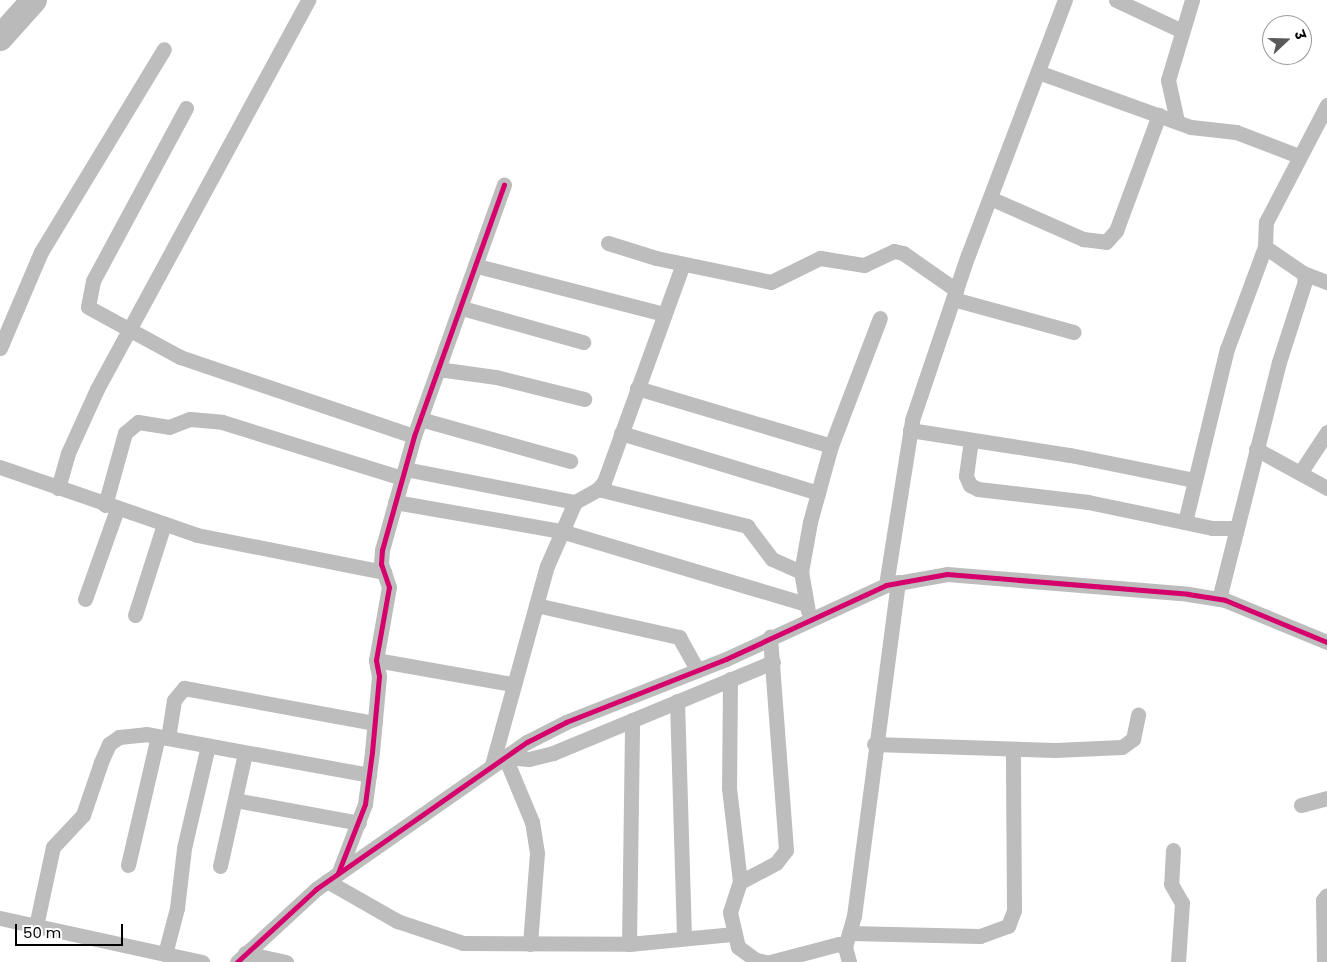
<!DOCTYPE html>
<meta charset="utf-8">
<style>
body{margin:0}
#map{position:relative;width:1327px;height:962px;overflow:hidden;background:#fff;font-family:Poppins,"Noto Sans Devanagari",sans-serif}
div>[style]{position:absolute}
.river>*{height:26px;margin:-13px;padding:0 13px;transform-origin:13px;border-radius:13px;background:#bababa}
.minor>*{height:15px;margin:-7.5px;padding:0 7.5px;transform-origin:7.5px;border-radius:7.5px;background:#bdbdbd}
.cycleway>*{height:5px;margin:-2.5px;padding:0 2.5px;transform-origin:2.5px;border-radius:2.5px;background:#d6006c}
span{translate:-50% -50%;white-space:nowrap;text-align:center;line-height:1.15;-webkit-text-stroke:4px #fff;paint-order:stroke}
.north{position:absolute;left:1262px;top:15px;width:50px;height:50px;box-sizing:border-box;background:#fff;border:1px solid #999;border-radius:50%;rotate:69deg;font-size:14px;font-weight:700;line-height:20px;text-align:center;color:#000}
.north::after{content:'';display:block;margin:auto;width:18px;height:22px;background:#595959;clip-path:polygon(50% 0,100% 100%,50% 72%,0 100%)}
.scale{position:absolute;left:15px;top:924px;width:108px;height:22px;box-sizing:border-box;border:2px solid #000;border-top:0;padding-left:6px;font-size:15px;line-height:18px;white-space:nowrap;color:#000;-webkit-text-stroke:4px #fff;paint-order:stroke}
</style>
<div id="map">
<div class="river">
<div style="left:0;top:38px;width:51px;rotate:-48.2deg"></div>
</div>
<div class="minor">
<div style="left:1116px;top:0;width:73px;rotate:25.2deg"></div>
<div style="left:1038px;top:72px;width:163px;rotate:19.8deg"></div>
<div style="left:1191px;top:127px;width:45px;rotate:6.3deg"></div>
<div style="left:1236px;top:132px;width:67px;rotate:20.9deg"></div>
<div style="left:186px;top:108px;width:196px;rotate:118.3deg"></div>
<div style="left:93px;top:281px;width:26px;rotate:101deg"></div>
<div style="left:88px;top:307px;width:105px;rotate:28.5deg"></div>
<div style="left:180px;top:357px;width:247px;rotate:18.7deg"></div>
<div style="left:1177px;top:121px;width:42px;rotate:-102.4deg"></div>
<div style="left:1168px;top:80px;width:84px;rotate:-73.3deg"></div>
<div style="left:990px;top:198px;width:102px;rotate:23.8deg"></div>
<div style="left:1083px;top:239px;width:23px;rotate:7deg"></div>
<div style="left:1106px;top:242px;width:15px;rotate:-48deg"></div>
<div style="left:1116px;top:231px;width:124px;rotate:-69.7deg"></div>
<div style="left:608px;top:243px;width:50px;rotate:17.4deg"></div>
<div style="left:656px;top:258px;width:117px;rotate:11.8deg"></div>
<div style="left:771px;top:282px;width:55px;rotate:-26.1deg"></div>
<div style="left:820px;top:258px;width:45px;rotate:9deg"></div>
<div style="left:864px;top:265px;width:33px;rotate:-25deg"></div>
<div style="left:894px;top:251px;width:9px;rotate:13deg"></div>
<div style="left:903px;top:253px;width:65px;rotate:34.9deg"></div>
<div style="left:477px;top:266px;width:193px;rotate:14.4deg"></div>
<div style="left:1303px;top:273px;width:26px;rotate:21deg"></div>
<div style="left:953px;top:299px;width:125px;rotate:15.3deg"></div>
<div style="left:462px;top:308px;width:126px;rotate:15.7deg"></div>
<div style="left:0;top:348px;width:104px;rotate:-66.9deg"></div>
<div style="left:41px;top:252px;width:237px;rotate:-58.8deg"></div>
<div style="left:438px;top:369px;width:59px;rotate:7.9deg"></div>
<div style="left:496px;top:377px;width:91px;rotate:14deg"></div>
<div style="left:637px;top:388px;width:202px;rotate:16.6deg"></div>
<div style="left:420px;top:419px;width:156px;rotate:15.6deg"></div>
<div style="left:910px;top:430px;width:162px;rotate:8.9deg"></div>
<div style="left:1070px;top:455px;width:126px;rotate:11.4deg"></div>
<div style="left:621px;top:433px;width:206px;rotate:16.9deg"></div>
<div style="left:971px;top:440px;width:36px;rotate:98deg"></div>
<div style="left:966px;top:476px;width:10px;rotate:66deg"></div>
<div style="left:970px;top:485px;width:9px;rotate:27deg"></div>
<div style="left:978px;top:489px;width:111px;rotate:6.7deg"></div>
<div style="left:1088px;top:502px;width:127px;rotate:11.8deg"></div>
<div style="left:1212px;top:528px;width:25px"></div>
<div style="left:1256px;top:449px;width:81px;rotate:28.8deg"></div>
<div style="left:0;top:467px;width:208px;rotate:19deg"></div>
<div style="left:197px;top:535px;width:191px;rotate:11.2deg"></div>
<div style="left:405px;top:469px;width:173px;rotate:11deg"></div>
<div style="left:1300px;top:473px;width:49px;rotate:-56.6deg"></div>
<div style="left:58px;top:488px;width:36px;rotate:-74deg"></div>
<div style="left:68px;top:453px;width:70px;rotate:-65.6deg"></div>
<div style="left:97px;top:389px;width:443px;rotate:-61.5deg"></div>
<div style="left:598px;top:489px;width:154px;rotate:13.9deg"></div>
<div style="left:747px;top:526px;width:41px;rotate:52.9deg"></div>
<div style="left:772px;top:559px;width:32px;rotate:24deg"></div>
<div style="left:395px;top:502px;width:169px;rotate:9.9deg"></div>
<div style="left:561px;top:531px;width:256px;rotate:16.6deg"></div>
<div style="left:105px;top:505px;width:75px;rotate:-74.5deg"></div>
<div style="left:125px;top:433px;width:17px;rotate:-40deg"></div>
<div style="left:138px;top:422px;width:31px;rotate:9deg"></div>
<div style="left:169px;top:427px;width:22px;rotate:-21deg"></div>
<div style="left:190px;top:419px;width:32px;rotate:5deg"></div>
<div style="left:222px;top:422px;width:189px;rotate:17.3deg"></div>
<div style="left:1185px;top:522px;width:178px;rotate:-76.4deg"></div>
<div style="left:1227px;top:349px;width:109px;rotate:-69.6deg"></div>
<div style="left:886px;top:585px;width:167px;rotate:-81deg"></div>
<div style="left:912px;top:420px;width:174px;rotate:-71.3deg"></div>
<div style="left:968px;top:255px;width:273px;rotate:-69.2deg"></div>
<div style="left:85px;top:599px;width:96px;rotate:-70.4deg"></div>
<div style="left:1219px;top:599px;width:244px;rotate:-75.8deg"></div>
<div style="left:1279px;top:362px;width:85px;rotate:-72.2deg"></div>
<div style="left:1305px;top:281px;width:8px;rotate:-104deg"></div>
<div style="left:1303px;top:273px;width:46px;rotate:-145.6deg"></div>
<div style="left:1265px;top:247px;width:25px;rotate:-88deg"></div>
<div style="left:1266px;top:222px;width:132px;rotate:-62.5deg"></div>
<div style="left:536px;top:605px;width:147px;rotate:12.6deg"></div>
<div style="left:679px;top:637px;width:38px;rotate:61deg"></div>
<div style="left:808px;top:611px;width:40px;rotate:-100deg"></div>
<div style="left:801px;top:572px;width:51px;rotate:-79.8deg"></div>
<div style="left:810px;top:522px;width:79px;rotate:-74.6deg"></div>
<div style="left:831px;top:446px;width:137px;rotate:-69.1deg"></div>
<div style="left:135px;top:615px;width:96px;rotate:-72.3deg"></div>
<div style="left:376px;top:660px;width:138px;rotate:10deg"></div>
<div style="left:730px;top:679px;width:109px;rotate:90.5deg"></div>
<div style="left:729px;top:788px;width:95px;rotate:83.3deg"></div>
<div style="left:677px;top:701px;width:236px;rotate:88.3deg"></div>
<div style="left:168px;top:738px;width:38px;rotate:-81deg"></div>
<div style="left:174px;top:700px;width:16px;rotate:-50deg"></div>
<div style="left:184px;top:688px;width:194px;rotate:10.4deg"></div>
<div style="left:874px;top:744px;width:181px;rotate:1.9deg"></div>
<div style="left:1055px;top:750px;width:67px;rotate:-2.6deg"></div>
<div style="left:1122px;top:747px;width:14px;rotate:-36deg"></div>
<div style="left:1133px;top:739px;width:25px;rotate:-78deg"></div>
<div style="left:492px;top:765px;width:206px;rotate:-74.6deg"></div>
<div style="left:547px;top:566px;width:70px;rotate:-66.4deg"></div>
<div style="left:575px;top:502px;width:26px;rotate:-29deg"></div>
<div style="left:598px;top:489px;width:9px;rotate:-49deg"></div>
<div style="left:604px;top:482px;width:232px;rotate:-70.1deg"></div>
<div style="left:235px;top:800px;width:126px;rotate:10.5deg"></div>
<div style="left:1301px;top:805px;width:27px;rotate:-15deg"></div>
<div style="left:1173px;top:850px;width:34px;rotate:93deg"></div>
<div style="left:1171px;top:884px;width:22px;rotate:60deg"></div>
<div style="left:1182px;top:903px;width:59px;rotate:93.9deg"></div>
<div style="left:128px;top:865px;width:132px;rotate:-76.9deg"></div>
<div style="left:220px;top:866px;width:116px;rotate:-77.5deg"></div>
<div style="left:339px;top:872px;width:73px;rotate:-69.1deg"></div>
<div style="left:365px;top:804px;width:52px;rotate:-82.3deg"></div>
<div style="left:372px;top:752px;width:76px;rotate:-84.7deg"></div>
<div style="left:379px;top:676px;width:16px;rotate:-101deg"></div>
<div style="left:376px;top:660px;width:74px;rotate:-79.9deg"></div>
<div style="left:389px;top:587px;width:24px;rotate:-109deg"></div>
<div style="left:381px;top:564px;width:14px;rotate:-86deg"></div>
<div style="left:382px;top:550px;width:118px;rotate:-74.3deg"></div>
<div style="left:414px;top:436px;width:267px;rotate:-70.3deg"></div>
<div style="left:327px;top:881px;width:81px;rotate:29.7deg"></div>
<div style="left:397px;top:921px;width:70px;rotate:18.4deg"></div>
<div style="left:463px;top:943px;width:166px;rotate:0.3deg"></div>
<div style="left:629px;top:944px;width:103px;rotate:-5.5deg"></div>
<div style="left:0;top:918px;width:207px;rotate:12.3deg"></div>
<div style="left:36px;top:926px;width:81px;rotate:-77.9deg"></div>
<div style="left:53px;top:847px;width:44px;rotate:-46.8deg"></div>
<div style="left:83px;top:815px;width:56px;rotate:-71.2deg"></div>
<div style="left:101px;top:762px;width:20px;rotate:-66deg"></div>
<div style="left:109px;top:744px;width:12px;rotate:-35deg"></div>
<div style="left:119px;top:737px;width:27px;rotate:-6deg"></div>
<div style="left:146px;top:734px;width:227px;rotate:10.4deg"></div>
<div style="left:849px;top:933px;width:131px;rotate:1.3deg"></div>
<div style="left:980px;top:936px;width:30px;rotate:-20deg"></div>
<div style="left:1008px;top:926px;width:17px;rotate:-69deg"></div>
<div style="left:1014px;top:910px;width:161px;rotate:-90.4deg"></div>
<div style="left:530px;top:944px;width:91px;rotate:-85.6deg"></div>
<div style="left:537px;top:853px;width:31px;rotate:-99deg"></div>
<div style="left:532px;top:822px;width:70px;rotate:-112.6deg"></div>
<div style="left:505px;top:757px;width:24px;rotate:5deg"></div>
<div style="left:529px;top:759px;width:25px;rotate:-14deg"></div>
<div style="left:553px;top:753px;width:238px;rotate:-22.5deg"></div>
<div style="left:629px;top:944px;width:224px;rotate:-89.2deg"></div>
<div style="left:845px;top:947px;width:32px;rotate:-74deg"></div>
<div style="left:854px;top:916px;width:337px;rotate:-82.5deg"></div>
<div style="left:245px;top:953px;width:42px;rotate:12.4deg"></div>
<div style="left:165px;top:954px;width:48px;rotate:-75.4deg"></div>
<div style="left:177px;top:908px;width:60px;rotate:-83.3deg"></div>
<div style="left:184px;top:848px;width:105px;rotate:-76.8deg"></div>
<div style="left:237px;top:962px;width:108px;rotate:-42.7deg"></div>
<div style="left:316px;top:889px;width:257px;rotate:-34.9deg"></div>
<div style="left:527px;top:742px;width:44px;rotate:-27.1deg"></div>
<div style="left:566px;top:722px;width:172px;rotate:-21.5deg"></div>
<div style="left:726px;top:659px;width:176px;rotate:-24.8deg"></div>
<div style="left:886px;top:585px;width:62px;rotate:-10.2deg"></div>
<div style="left:947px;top:574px;width:242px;rotate:4.7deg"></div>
<div style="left:1188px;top:594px;width:37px;rotate:9deg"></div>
<div style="left:1225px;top:600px;width:110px;rotate:22.4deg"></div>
<div style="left:766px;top:962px;width:10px;rotate:-169deg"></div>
<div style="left:756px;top:960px;width:22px;rotate:-144deg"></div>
<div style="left:738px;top:947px;width:36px;rotate:-103deg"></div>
<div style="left:730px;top:912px;width:32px;rotate:-72deg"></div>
<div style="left:740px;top:882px;width:41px;rotate:-27.8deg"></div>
<div style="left:776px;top:863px;width:16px;rotate:-52deg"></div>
<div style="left:786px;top:850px;width:214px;rotate:-94.3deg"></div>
<div style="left:770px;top:962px;width:71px;rotate:-14.6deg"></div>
<div style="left:839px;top:944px;width:7px;rotate:27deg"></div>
<div style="left:845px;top:947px;width:16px;rotate:75deg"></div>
<div style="left:1324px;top:962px;width:62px;rotate:-90.9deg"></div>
<div style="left:1323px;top:900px;width:6px;rotate:-51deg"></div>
</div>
<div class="cycleway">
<div style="left:338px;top:873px;width:74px;rotate:-68.6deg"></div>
<div style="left:365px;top:804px;width:52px;rotate:-82.3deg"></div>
<div style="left:372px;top:752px;width:76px;rotate:-84.7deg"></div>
<div style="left:379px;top:676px;width:16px;rotate:-101deg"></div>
<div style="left:376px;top:660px;width:74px;rotate:-79.9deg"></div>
<div style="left:389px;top:587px;width:24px;rotate:-109deg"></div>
<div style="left:381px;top:564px;width:14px;rotate:-86deg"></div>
<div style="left:382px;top:550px;width:118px;rotate:-74.3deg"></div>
<div style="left:414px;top:436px;width:267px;rotate:-70.3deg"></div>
<div style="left:237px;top:962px;width:108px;rotate:-42.7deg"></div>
<div style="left:316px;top:889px;width:257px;rotate:-34.9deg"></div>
<div style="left:527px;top:742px;width:44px;rotate:-27.1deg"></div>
<div style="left:566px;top:722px;width:172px;rotate:-21.5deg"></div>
<div style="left:726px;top:659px;width:176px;rotate:-24.8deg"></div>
<div style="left:886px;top:585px;width:62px;rotate:-10.2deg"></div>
<div style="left:947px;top:574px;width:242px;rotate:4.7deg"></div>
<div style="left:1188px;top:594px;width:37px;rotate:9deg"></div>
<div style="left:1225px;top:600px;width:110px;rotate:22.4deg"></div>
</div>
<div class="north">उ</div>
<div class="scale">50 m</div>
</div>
